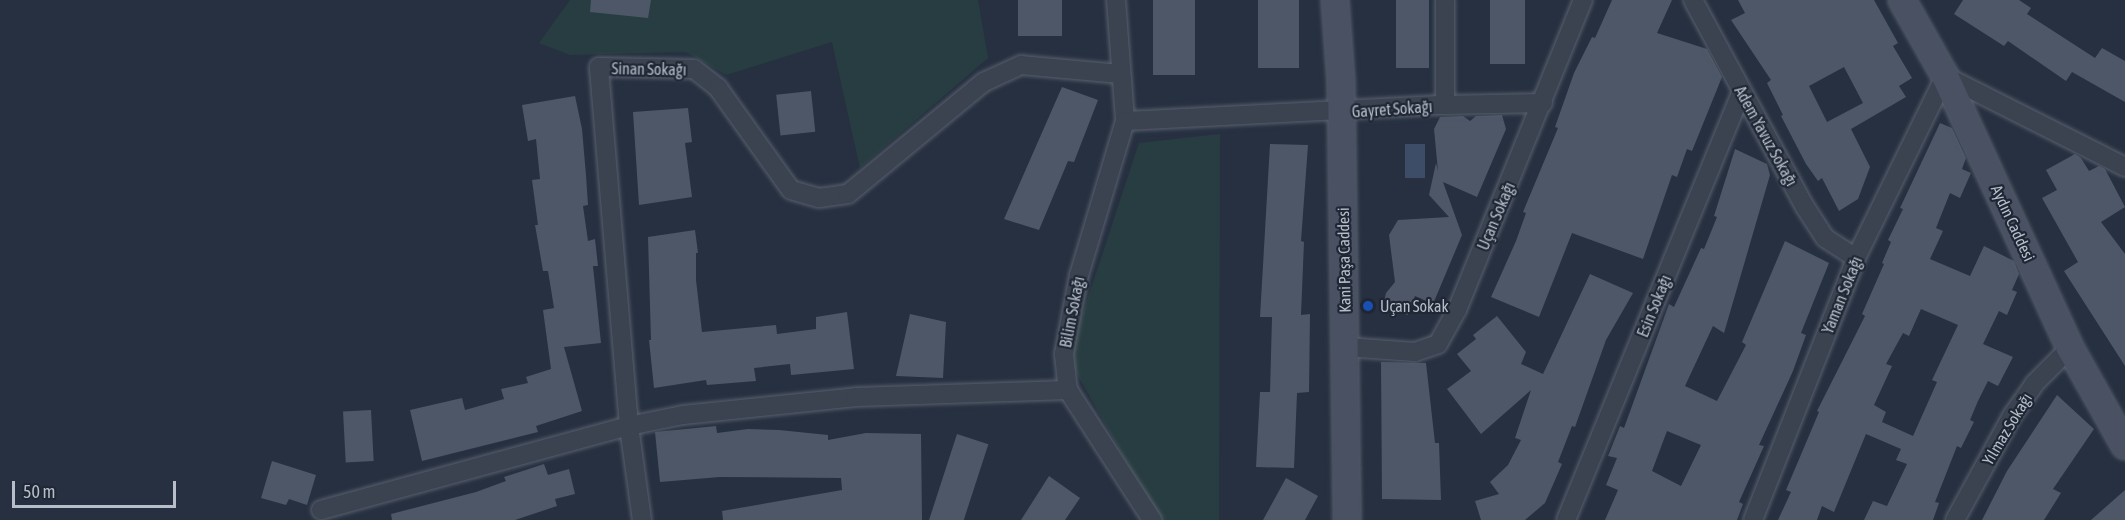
<!DOCTYPE html>
<meta charset="utf-8">
<style>
body{margin:0}
#map{position:relative;width:2125px;height:520px;overflow:hidden;background:#263040;font-family:"Asap Condensed",sans-serif}
div>[style]{position:absolute}
.green>*{inset:0;background:#283d41}
.water>*{inset:0;background:#3d4d68;transform-origin:0 0}
.building>*{inset:0;background:#4d5768;transform-origin:0 0}
.roads{filter:drop-shadow(0 0 2px #58606d) drop-shadow(0 0 2px #58606d)}
.street>*{height:18px;margin:-9px;padding:0 9px;transform-origin:9px;border-radius:9px;background:#3b4250}
.secondary>*{height:26px;margin:-13px;padding:0 13px;transform-origin:13px;border-radius:13px;background:#495162}
.dots>*{width:16px;height:16px;translate:-50% -50%;box-sizing:border-box;border:3px solid #1f2735;border-radius:50%}
span{translate:-50% -50%;white-space:nowrap;text-align:center;line-height:1.15;-webkit-text-stroke:4.5px #1f2735;paint-order:stroke}
.street-label{font-size:16px;color:#b7beca}
.poi-label{font-size:16px;color:#b7beca}
.left{translate:0 -50%;text-align:left}
.scale{position:absolute;left:12px;top:481px;width:164px;height:27px;box-sizing:border-box;border:3px solid #b7beca;border-top:0;padding-left:8px;font-size:18px;line-height:21px;white-space:nowrap;color:#b7beca;-webkit-text-stroke:4px #1f2735;paint-order:stroke}
</style>
<div id="map">
<div class="green">
<div style="clip-path:polygon(570px 0,978px 0,988px 58px,860px 168px,832px 42px,726px 75px,686px 52px,570px 55px,539px 43px)"></div>
<div style="clip-path:polygon(1220px 134px,1219px 520px,1159px 520px,1068px 358px,1139px 143px)"></div>
</div>
<div class="water">
<div style="left:1425px;top:144px;width:34px;height:20px;rotate:90deg"></div>
</div>
<div class="building">
<div style="clip-path:polygon(591px 0,651px 0,648px 18px,590px 12px)"></div>
<div style="left:1018px;top:0;width:44px;height:36px"></div>
<div style="left:1153px;top:0;width:42px;height:75px"></div>
<div style="left:1258px;top:0;width:41px;height:68px"></div>
<div style="left:1396px;top:0;width:33px;height:68px"></div>
<div style="left:1490px;top:0;width:35px;height:64px"></div>
<div style="clip-path:polygon(1612px 0,1672px 0,1657px 33px,1707px 49px,1722px 77px,1692px 151px,1687px 149px,1677px 177px,1672px 175px,1643px 259px,1572px 233px,1539px 317px,1491px 297px,1516px 241px,1526px 213px,1523px 212px,1558px 128px,1555px 127px,1574px 73px,1592px 37px,1595px 38px)"></div>
<div style="clip-path:polygon(evenodd,1738px 0,1874px 0,1898px 43px,1893px 46px,1912px 78px,1899px 86px,1906px 97px,1851px 129px,1870px 167px,1858px 199px,1839px 211px,1822px 178px,1818px 181px,1806px 164px,1781px 116px,1783px 115px,1767px 83px,1771px 80px,1731px 20px,1745px 13px,1738px 0,1844px 67px,1863px 103px,1827px 122px,1809px 86px,1844px 67px)"></div>
<div style="clip-path:polygon(1963px 0,2019px 0,2031px 8px,2027px 14px,2095px 58px,2102px 48px,2125px 61px,2125px 102px,2072px 72px,2066px 81px,2008px 41px,2004px 46px,1954px 14px)"></div>
<div style="clip-path:polygon(1062px 87px,1098px 100px,1074px 162px,1068px 161px,1039px 230px,1004px 219px)"></div>
<div style="left:811px;top:91px;width:41px;height:35px;rotate:84deg"></div>
<div style="clip-path:polygon(575px 96px,582px 129px,586px 175px,588px 205px,583px 206px,588px 241px,595px 239px,598px 266px,593px 266px,601px 343px,564px 347px,582px 411px,536px 426px,538px 432px,422px 461px,410px 410px,462px 398px,465px 410px,504px 399px,501px 389px,528px 383px,526px 377px,551px 369px,543px 310px,554px 308px,548px 271px,543px 271px,535px 225px,538px 225px,532px 180px,540px 179px,536px 139px,528px 141px,522px 105px)"></div>
<div style="clip-path:polygon(688px 108px,692px 142px,685px 143px,692px 197px,639px 205px,633px 112px)"></div>
<div style="clip-path:polygon(1502px 115px,1506px 129px,1477px 197px,1443px 182px,1462px 235px,1433px 304px,1415px 296px,1408px 315px,1391px 309px,1384px 302px,1386px 293px,1395px 282px,1389px 235px,1398px 220px,1449px 217px,1429px 195px,1436px 163px,1438px 171px,1434px 129px,1440px 117px,1463px 116px,1470px 121px,1476px 116px)"></div>
<div style="clip-path:polygon(evenodd,1940px 123px,1952px 128px,1966px 158px,1962px 169px,1971px 173px,1960px 198px,1950px 193px,1936px 228px,1943px 231px,1930px 259px,1970px 276px,1984px 246px,2014px 261px,2019px 274px,2012px 290px,2017px 292px,2007px 315px,1999px 311px,1983px 344px,2013px 357px,1998px 386px,1988px 381px,1978px 401px,1970px 420px,1974px 422px,1961px 448px,1957px 446px,1935px 502px,1939px 503px,1933px 520px,1864px 520px,1873px 501px,1887px 506px,1907px 464px,1896px 460px,1901px 449px,1866px 434px,1834px 512px,1822px 506px,1817px 520px,1778px 520px,1791px 492px,1786px 490px,1819px 412px,1817px 411px,1865px 316px,1862px 314px,1884px 264px,1882px 263px,1891px 242px,1888px 240px,1903px 209px,1900px 208px,1940px 123px,1921px 309px,1958px 325px,1932px 380px,1937px 382px,1913px 436px,1882px 422px,1886px 412px,1874px 405px,1892px 366px,1886px 364px,1903px 333px,1909px 336px,1921px 309px)"></div>
<div style="clip-path:polygon(1270px 144px,1308px 145px,1301px 241px,1304px 242px,1301px 315px,1310px 314px,1309px 392px,1297px 393px,1294px 468px,1256px 467px,1260px 392px,1270px 392px,1272px 317px,1260px 317px)"></div>
<div style="clip-path:polygon(evenodd,1735px 149px,1767px 164px,1770px 175px,1724px 333px,1713px 326px,1685px 386px,1717px 401px,1746px 345px,1742px 342px,1785px 241px,1829px 263px,1801px 333px,1806px 335px,1793px 371px,1759px 445px,1764px 446px,1739px 502px,1743px 504px,1737px 520px,1605px 520px,1618px 490px,1606px 485px,1617px 458px,1608px 456px,1620px 426px,1624px 428px,1669px 304px,1674px 307px,1701px 248px,1704px 249px,1717px 217px,1714px 216px,1735px 149px,1667px 431px,1701px 445px,1681px 486px,1652px 471px,1667px 431px)"></div>
<div style="clip-path:polygon(2075px 154px,2081px 158px,2089px 171px,2099px 166px,2105px 169px,2125px 207px,2101px 222px,2125px 254px,2125px 366px,2064px 271px,2078px 262px,2042px 198px,2057px 190px,2046px 170px)"></div>
<div style="clip-path:polygon(695px 230px,698px 253px,696px 253px,696px 280px,702px 332px,776px 325px,777px 334px,816px 329px,816px 317px,847px 312px,854px 369px,791px 375px,790px 364px,754px 368px,756px 381px,707px 385px,706px 380px,654px 388px,649px 340px,651px 340px,648px 237px)"></div>
<div style="clip-path:polygon(1590px 274px,1633px 293px,1606px 340px,1575px 427px,1572px 426px,1558px 462px,1562px 464px,1545px 503px,1525px 520px,1481px 520px,1475px 501px,1499px 494px,1490px 482px,1508px 465px,1521px 440px,1515px 438px,1531px 390px,1481px 434px,1447px 389px,1471px 371px,1457px 354px,1476px 339px,1473px 335px,1497px 316px,1526px 352px,1521px 364px,1543px 374px)"></div>
<div style="clip-path:polygon(910px 314px,946px 322px,943px 378px,896px 376px)"></div>
<div style="clip-path:polygon(1381px 362px,1426px 363px,1435px 443px,1439px 443px,1441px 500px,1382px 499px)"></div>
<div style="clip-path:polygon(2057px 395px,2094px 429px,2053px 489px,2061px 493px,2044px 520px,1982px 520px,2007px 471px)"></div>
<div style="left:371px;top:410px;width:51px;height:28px;rotate:87deg"></div>
<div style="clip-path:polygon(716px 426px,717px 433px,748px 429px,779px 430px,828px 435px,828px 440px,866px 433px,921px 434px,922px 520px,723px 520px,722px 511px,842px 490px,841px 478px,720px 477px,660px 482px,655px 432px)"></div>
<div style="left:957px;top:434px;width:33px;height:91px;rotate:18deg"></div>
<div style="clip-path:polygon(272px 461px,316px 475px,307px 505px,289px 499px,286px 505px,261px 498px)"></div>
<div style="clip-path:polygon(544px 464px,548px 475px,569px 469px,575px 494px,555px 499px,557px 506px,515px 520px,392px 520px,391px 514px,476px 492px,506px 481px,504px 477px)"></div>
<div style="clip-path:polygon(1049px 476px,1080px 498px,1065px 520px,1021px 520px)"></div>
<div style="clip-path:polygon(1286px 478px,1318px 496px,1305px 520px,1263px 520px)"></div>
<div style="clip-path:polygon(2125px 490px,2125px 520px,2091px 520px)"></div>
</div>
<div class="roads">
<div class="street">
<div style="left:1116px;top:0;width:121px;rotate:85.7deg"></div>
<div style="left:1125px;top:121px;width:320px;rotate:-2.9deg"></div>
<div style="left:1445px;top:105px;width:105px;rotate:-90deg"></div>
<div style="left:1693px;top:0;width:235px;rotate:61.6deg"></div>
<div style="left:1805px;top:207px;width:37px;rotate:57deg"></div>
<div style="left:1825px;top:238px;width:37px;rotate:33deg"></div>
<div style="left:1445px;top:105px;width:98px;rotate:-1.2deg"></div>
<div style="left:1125px;top:121px;width:161px;rotate:106.6deg"></div>
<div style="left:1079px;top:275px;width:80px;rotate:100.8deg"></div>
<div style="left:1064px;top:354px;width:36px;rotate:84deg"></div>
<div style="left:1068px;top:390px;width:155px;rotate:57.1deg"></div>
<div style="left:1346px;top:347px;width:69px;rotate:4.1deg"></div>
<div style="left:1415px;top:352px;width:24px;rotate:-19deg"></div>
<div style="left:1438px;top:344px;width:39px;rotate:-61deg"></div>
<div style="left:1457px;top:310px;width:335px;rotate:-67.9deg"></div>
<div style="left:321px;top:510px;width:319px;rotate:-15.3deg"></div>
<div style="left:629px;top:426px;width:55px;rotate:-11.5deg"></div>
<div style="left:683px;top:415px;width:174px;rotate:-5.9deg"></div>
<div style="left:856px;top:397px;width:212px;rotate:-1.9deg"></div>
<div style="left:642px;top:520px;width:95px;rotate:-97.9deg"></div>
<div style="left:629px;top:426px;width:360px;rotate:-94.8deg"></div>
<div style="left:599px;top:67px;width:95px;rotate:1.2deg"></div>
<div style="left:694px;top:69px;width:31px;rotate:38deg"></div>
<div style="left:718px;top:88px;width:125px;rotate:54.4deg"></div>
<div style="left:791px;top:190px;width:29px;rotate:16deg"></div>
<div style="left:819px;top:198px;width:29px;rotate:-8deg"></div>
<div style="left:848px;top:194px;width:176px;rotate:-39.5deg"></div>
<div style="left:984px;top:82px;width:41px;rotate:-24.7deg"></div>
<div style="left:1021px;top:65px;width:99px;rotate:5.2deg"></div>
<div style="left:1566px;top:520px;width:464px;rotate:-67.7deg"></div>
<div style="left:1753px;top:520px;width:282px;rotate:-68.5deg"></div>
<div style="left:1856px;top:258px;width:203px;rotate:-63.9deg"></div>
<div style="left:1945px;top:76px;width:202px;rotate:26.8deg"></div>
<div style="left:1955px;top:520px;width:119px;rotate:-61.3deg"></div>
<div style="left:2012px;top:416px;width:39px;rotate:-55deg"></div>
<div style="left:2034px;top:384px;width:51px;rotate:-45deg"></div>
</div>
<div class="secondary">
<div style="left:1335px;top:0;width:82px;rotate:85.8deg"></div>
<div style="left:1341px;top:82px;width:438px;rotate:89.2deg"></div>
<div style="left:1902px;top:0;width:87px;rotate:60.5deg"></div>
<div style="left:1945px;top:76px;width:299px;rotate:65.3deg"></div>
<div style="left:2070px;top:348px;width:112px;rotate:60.7deg"></div>
</div>
</div>
<div class="dots">
<div style="left:1368px;top:306px;background:#1a4fb4"></div>
</div>
<div class="street-label">
<span style="left:649px;top:69px;rotate:1deg">Sinan Sokağı</span>
<span style="left:1392px;top:109px;rotate:-4deg">Gayret Sokağı</span>
<span style="left:1766px;top:136px;rotate:61deg">Adem Yavuz Sokağı</span>
<span style="left:1496px;top:216px;rotate:-67deg">Uçan Sokağı</span>
<span style="left:2013px;top:223px;rotate:65deg">Aydın Caddesi</span>
<span style="left:1344px;top:260px;rotate:-91deg">Kani Paşa Caddesi</span>
<span style="left:1842px;top:295px;rotate:-68deg">Yaman Sokağı</span>
<span style="left:1654px;top:306px;rotate:-68deg">Esin Sokağı</span>
<span style="left:1072px;top:312px;rotate:-79deg">Bilim Sokağı</span>
<span style="left:2007px;top:429px;rotate:-59deg">Yılmaz Sokağı</span>
</div>
<div class="poi-label">
<span class="left" style="left:1380px;top:306px">Uçan Sokak</span>
</div>
<div class="scale">50 m</div>
</div>
